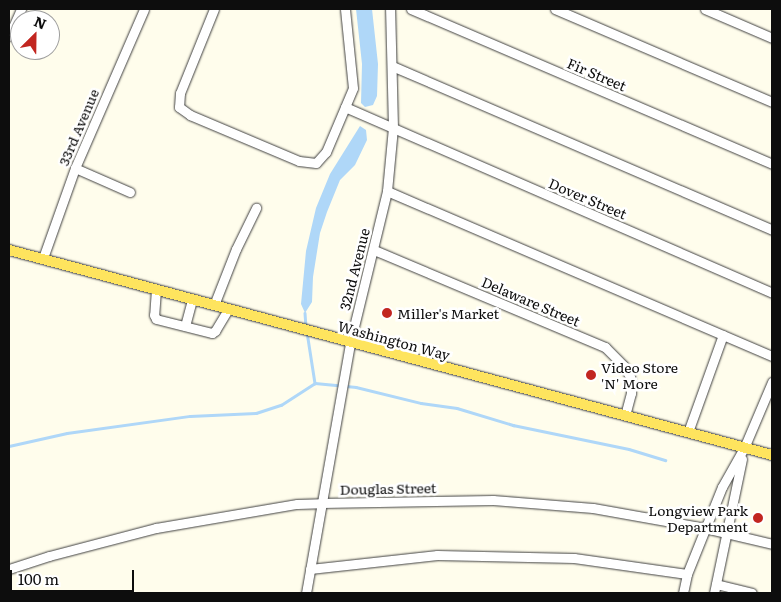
<!DOCTYPE html>
<style>
body{margin:0}
#map{position:relative;width:781px;height:602px;overflow:hidden;background:#fffdec;font-family:Literata,serif}
div>[style]{position:absolute}
.water>*{inset:0;background:#afd7f8}
.stream>*{height:2.5px;margin:-1.25px;padding:0 1.25px;transform-origin:1.25px;border-radius:1.25px;background:#afd7f8}
.roads{filter:drop-shadow(0 0 1px #404040) drop-shadow(0 0 1px #404040)}
.minor>*{height:9px;margin:-4.5px;padding:0 4.5px;transform-origin:4.5px;border-radius:4.5px;background:#fff}
.major>*{height:10px;margin:-5px;padding:0 5px;transform-origin:5px;border-radius:5px;background:#fee45e}
.dots>*{width:14px;height:14px;translate:-50% -50%;box-sizing:border-box;border:2px solid #fff;border-radius:50%}
span{translate:-50% -50%;white-space:nowrap;text-align:center;line-height:1.15;-webkit-text-stroke:5px #fff;paint-order:stroke}
.street-label{font-size:14px;color:#0d0d0d}
.poi-label{font-size:14px;color:#0d0d0d}
.left{translate:0 -50%;text-align:left}
.right{translate:-100% -50%;text-align:right}
.frame{position:absolute;inset:0;border:10px solid #0d0d0d;pointer-events:none}
.north{position:absolute;left:10px;top:10px;width:50px;height:50px;box-sizing:border-box;background:#fff;border:1px solid #9e9e9e;border-radius:50%;rotate:23deg;font-size:14px;font-weight:700;line-height:20px;text-align:center;color:#0d0d0d}
.north::after{content:'';display:block;margin:auto;width:18px;height:22px;background:#c22620;clip-path:polygon(50% 0,100% 100%,50% 72%,0 100%)}
.scale{position:absolute;left:10px;top:570px;width:124px;height:22px;box-sizing:border-box;border:2px solid #0d0d0d;border-top:0;padding-left:6px;font-size:15px;line-height:18px;white-space:nowrap;color:#0d0d0d;-webkit-text-stroke:4px #fff;paint-order:stroke}
</style>
<div id="map">
<div class="water">
<div style="clip-path:polygon(356px 9px,372px 9px,378px 64px,377px 96px,373px 105px,365px 107px,361px 103px,362px 64px)"></div>
<div style="clip-path:polygon(360px 126px,366px 130px,367px 140px,355px 165px,340px 180px,327px 212px,320px 233px,313px 277px,312px 302px,305px 313px,301px 304px,306px 251px,316px 208px,330px 174px)"></div>
</div>
<div class="stream">
<div style="left:305px;top:313px;width:13px;rotate:86deg"></div>
<div style="left:307px;top:332px;width:52px;rotate:81.1deg"></div>
<div style="left:9px;top:446px;width:59px;rotate:-12.6deg"></div>
<div style="left:67px;top:433px;width:124px;rotate:-7.9deg"></div>
<div style="left:190px;top:416px;width:66px;rotate:-2.6deg"></div>
<div style="left:256px;top:413px;width:26px;rotate:-18deg"></div>
<div style="left:281px;top:405px;width:40px;rotate:-32.9deg"></div>
<div style="left:315px;top:383px;width:41px;rotate:5.6deg"></div>
<div style="left:356px;top:387px;width:67px;rotate:13.8deg"></div>
<div style="left:421px;top:403px;width:36px;rotate:8deg"></div>
<div style="left:457px;top:408px;width:59px;rotate:16.9deg"></div>
<div style="left:513px;top:425px;width:118px;rotate:11.7deg"></div>
<div style="left:629px;top:449px;width:38px;rotate:17deg"></div>
</div>
<div class="roads">
<div class="minor">
<div style="left:214px;top:9px;width:91px;rotate:112deg"></div>
<div style="left:180px;top:93px;width:14px;rotate:94deg"></div>
<div style="left:179px;top:107px;width:14px;rotate:36deg"></div>
<div style="left:190px;top:115px;width:118px;rotate:22.9deg"></div>
<div style="left:299px;top:161px;width:17px;rotate:7deg"></div>
<div style="left:316px;top:163px;width:15px;rotate:-48deg"></div>
<div style="left:326px;top:152px;width:69px;rotate:-67.1deg"></div>
<div style="left:353px;top:88px;width:79px;rotate:-95.8deg"></div>
<div style="left:411px;top:9px;width:393px;rotate:23.2deg"></div>
<div style="left:555px;top:9px;width:236px;rotate:23.2deg"></div>
<div style="left:705px;top:9px;width:73px;rotate:23.4deg"></div>
<div style="left:9px;top:36px;width:30px;rotate:-66deg"></div>
<div style="left:392px;top:66px;width:414px;rotate:23.3deg"></div>
<div style="left:345px;top:107px;width:466px;rotate:23.5deg"></div>
<div style="left:75px;top:168px;width:60px;rotate:23.6deg"></div>
<div style="left:387px;top:191px;width:419px;rotate:23.2deg"></div>
<div style="left:374px;top:250px;width:251px;rotate:22.8deg"></div>
<div style="left:605px;top:347px;width:27px;rotate:45deg"></div>
<div style="left:624px;top:366px;width:13px;rotate:61deg"></div>
<div style="left:630px;top:377px;width:16px;rotate:86deg"></div>
<div style="left:631px;top:393px;width:23px;rotate:105deg"></div>
<div style="left:43px;top:258px;width:96px;rotate:-70.4deg"></div>
<div style="left:75px;top:168px;width:173px;rotate:-66.5deg"></div>
<div style="left:156px;top:289px;width:26px;rotate:94deg"></div>
<div style="left:154px;top:315px;width:4px;rotate:63deg"></div>
<div style="left:156px;top:319px;width:58px;rotate:14deg"></div>
<div style="left:212px;top:333px;width:4px;rotate:-34deg"></div>
<div style="left:215px;top:331px;width:26px;rotate:-59deg"></div>
<div style="left:214px;top:305px;width:60px;rotate:-68.6deg"></div>
<div style="left:236px;top:249px;width:46px;rotate:-64deg"></div>
<div style="left:185px;top:326px;width:28px;rotate:-75deg"></div>
<div style="left:688px;top:432px;width:103px;rotate:-70.2deg"></div>
<div style="left:9px;top:569px;width:42px;rotate:-18deg"></div>
<div style="left:49px;top:556px;width:111px;rotate:-14.7deg"></div>
<div style="left:156px;top:528px;width:143px;rotate:-9.7deg"></div>
<div style="left:297px;top:504px;width:24px;rotate:-2deg"></div>
<div style="left:321px;top:503px;width:172px;rotate:-1deg"></div>
<div style="left:493px;top:500px;width:100px;rotate:4.6deg"></div>
<div style="left:593px;top:508px;width:114px;rotate:10.1deg"></div>
<div style="left:705px;top:528px;width:69px;rotate:13.4deg"></div>
<div style="left:310px;top:569px;width:128px;rotate:-6.3deg"></div>
<div style="left:437px;top:555px;width:137px;rotate:1.3deg"></div>
<div style="left:574px;top:558px;width:114px;rotate:8.1deg"></div>
<div style="left:716px;top:584px;width:37px;rotate:14deg"></div>
<div style="left:306px;top:593px;width:254px;rotate:-80deg"></div>
<div style="left:350px;top:343px;width:156px;rotate:-76.3deg"></div>
<div style="left:387px;top:191px;width:63px;rotate:-84.6deg"></div>
<div style="left:393px;top:128px;width:119px;rotate:-91.4deg"></div>
<div style="left:683px;top:593px;width:19px;rotate:-78deg"></div>
<div style="left:687px;top:574px;width:94px;rotate:-68.1deg"></div>
<div style="left:722px;top:487px;width:45px;rotate:-60.6deg"></div>
<div style="left:744px;top:448px;width:72px;rotate:-67deg"></div>
<div style="left:714px;top:593px;width:137px;rotate:-78.2deg"></div>
</div>
<div class="major">
<div style="left:9px;top:250px;width:790px;rotate:15.04deg"></div>
</div>
</div>
<div class="dots">
<div style="left:387px;top:313px;background:#c22620"></div>
<div style="left:591px;top:375px;background:#c22620"></div>
<div style="left:758px;top:518px;background:#c22620"></div>
</div>
<div class="street-label">
<span style="left:597px;top:74px;rotate:23deg">Fir Street</span>
<span style="left:78px;top:127px;rotate:-67deg">33rd Avenue</span>
<span style="left:588px;top:198px;rotate:23deg">Dover Street</span>
<span style="left:354px;top:269px;rotate:-76deg">32nd Avenue</span>
<span style="left:531px;top:301px;rotate:23deg">Delaware Street</span>
<span style="left:394px;top:340px;rotate:15deg">Washington Way</span>
<span style="left:388px;top:488px;rotate:-1deg">Douglas Street</span>
</div>
<div class="poi-label">
<span class="left" style="left:397px;top:313px">Miller's Market</span>
<span class="left" style="left:601px;top:375px">Video Store<br>'N' More</span>
<span class="right" style="left:748px;top:518px">Longview Park<br>Department</span>
</div>
<div class="frame"></div>
<div class="north">N</div>
<div class="scale">100 m</div>
</div>
